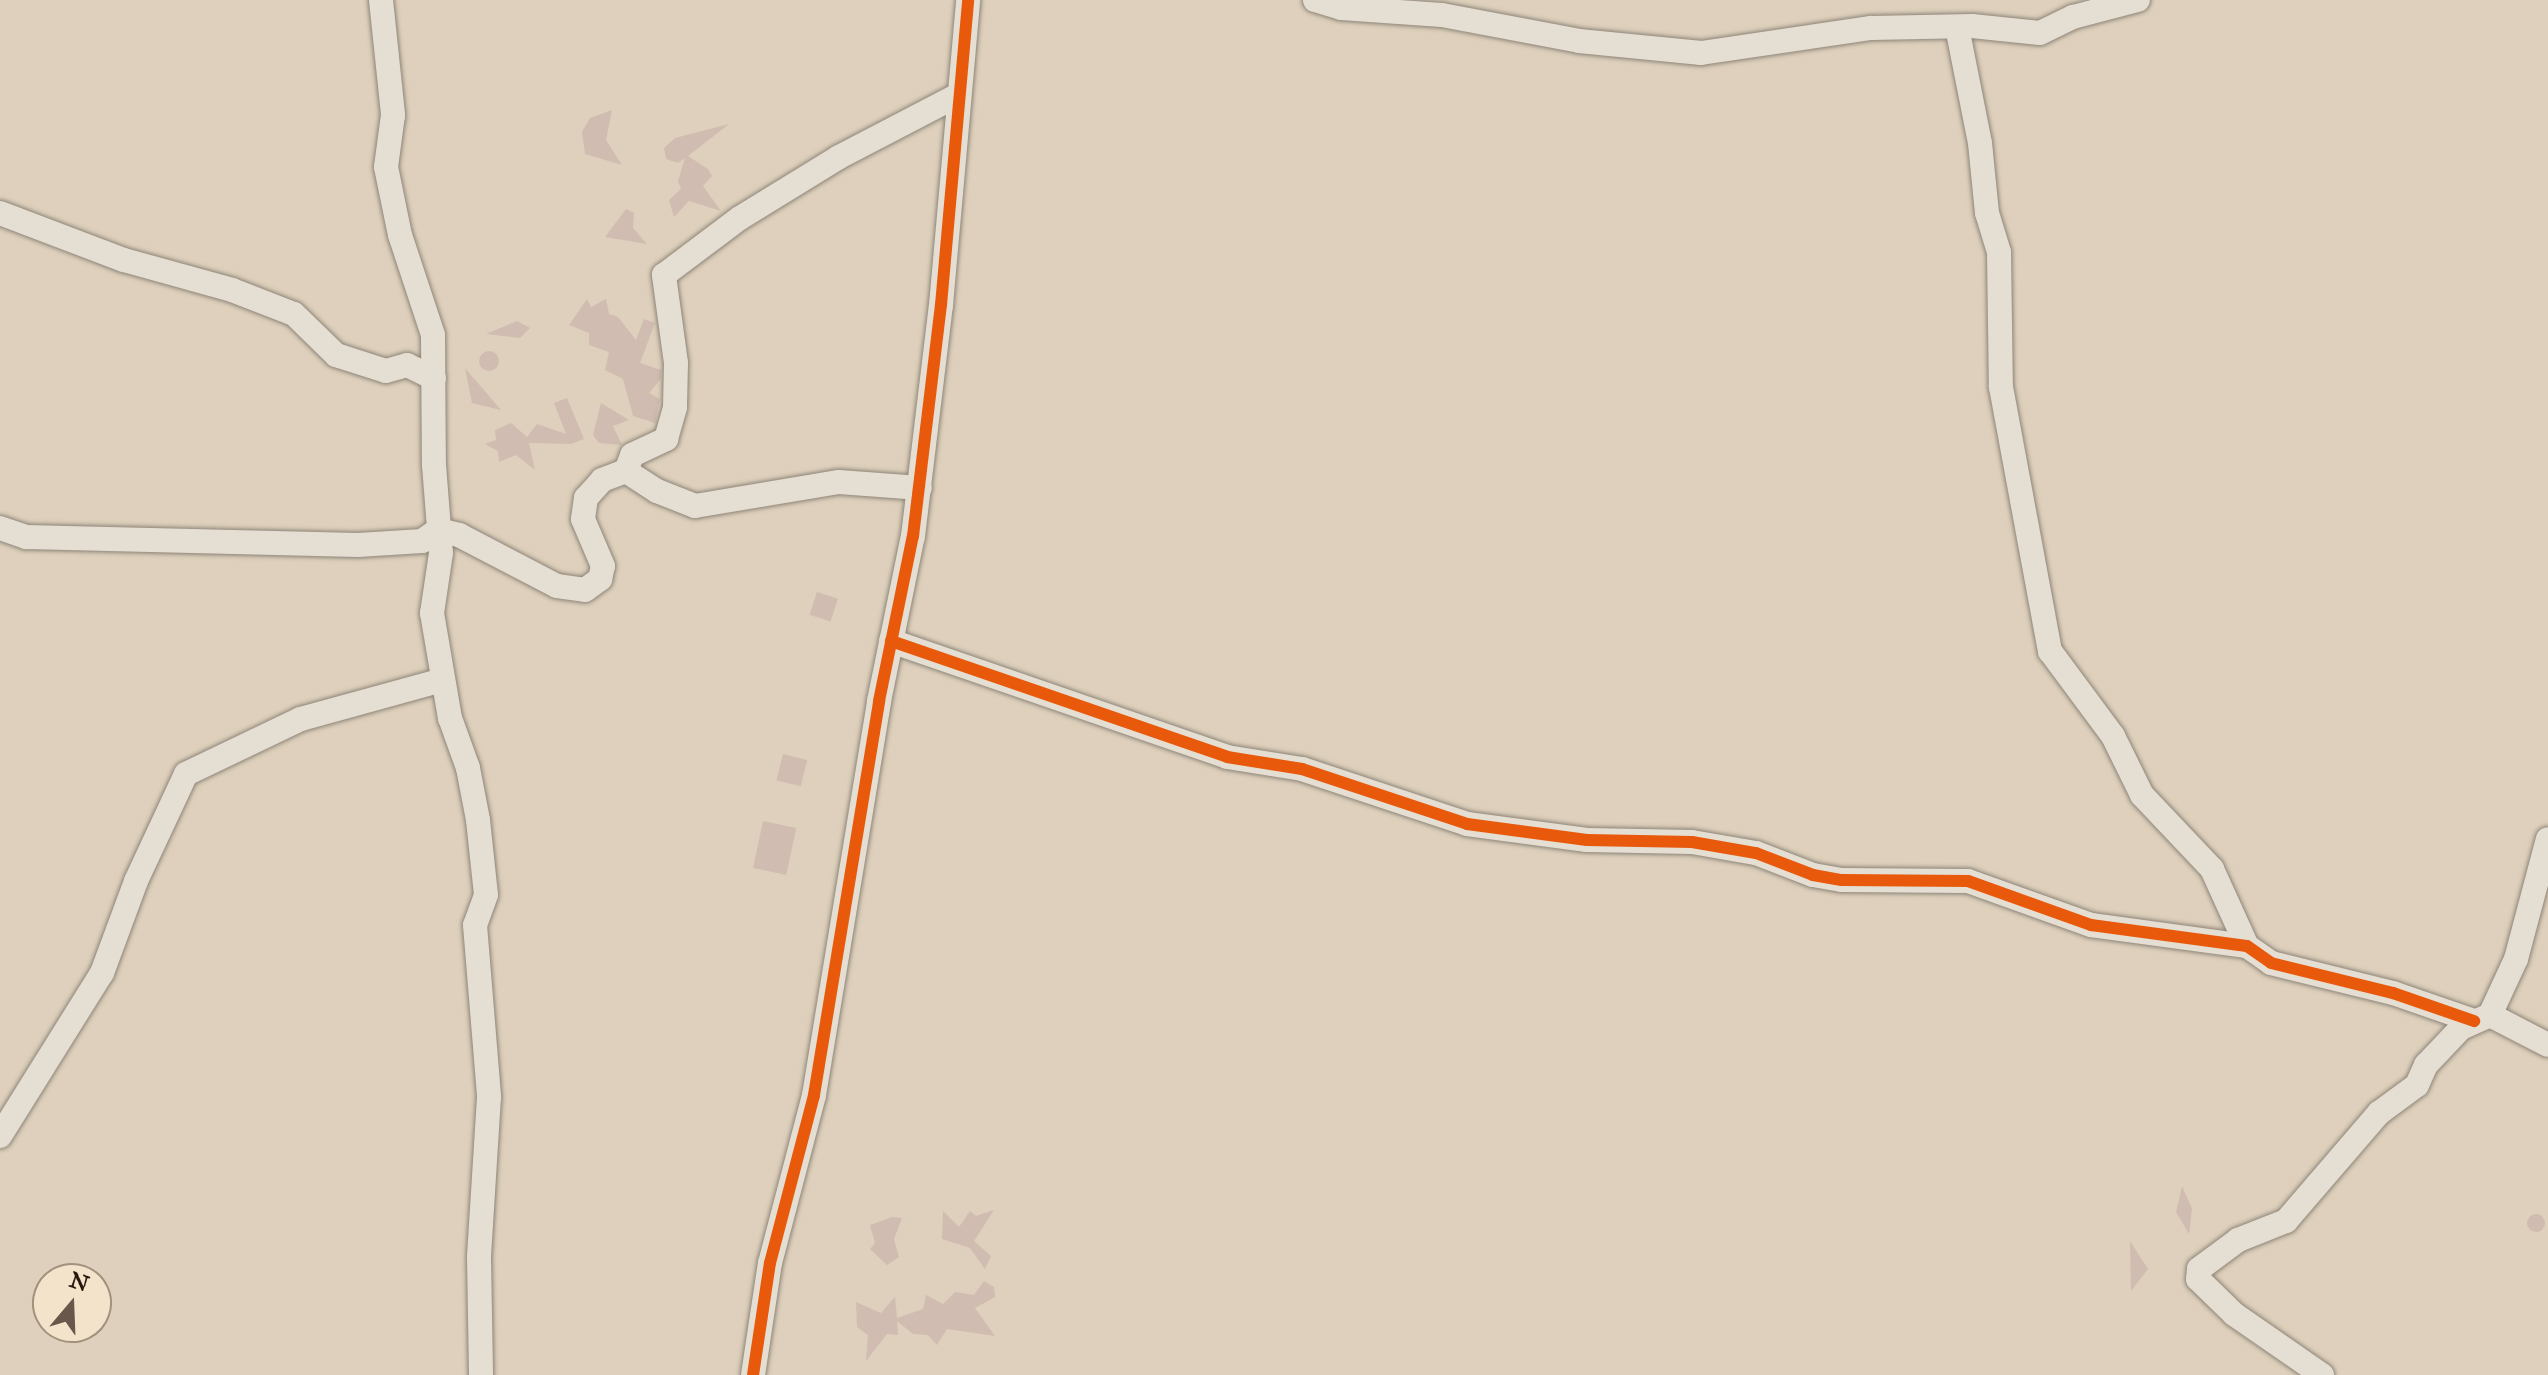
<!DOCTYPE html>
<style>
body{margin:0}
#map{position:relative;width:2548px;height:1375px;overflow:hidden;background:#ded0bc;font-family:"IM FELL Great Primer",serif}
div>[style]{position:absolute}
.building>*{inset:0;background:#d0bcb0;transform-origin:0 0}
.round{border-radius:50%}
.roads{filter:drop-shadow(0 0 2px #8e8578) drop-shadow(0 0 2px #8e8578)}
.minor>*{height:24px;margin:-12px;padding:0 12px;transform-origin:12px;border-radius:12px;background:#e5ded3}
.cycleway>*{height:12px;margin:-6px;padding:0 6px;transform-origin:6px;border-radius:6px;background:#e8590c}
span{translate:-50% -50%;white-space:nowrap;text-align:center;line-height:1.15;-webkit-text-stroke:8px #f3e3ca;paint-order:stroke}
.north{position:absolute;left:32px;top:1263px;width:80px;height:80px;box-sizing:border-box;background:#f3e3ca;border:2px solid #a2917e;border-radius:50%;rotate:19deg;font-size:22px;font-weight:700;line-height:32px;text-align:center;color:#28160d}
.north::after{content:'';display:block;margin:auto;width:28px;height:36px;background:#68574a;clip-path:polygon(50% 0,100% 100%,50% 72%,0 100%)}
</style>
<div id="map">
<div class="building">
<div style="clip-path:polygon(612px 110px,606px 140px,622px 165px,585px 154px,582px 132px,590px 118px)"></div>
<div style="clip-path:polygon(729px 124px,688px 156px,708px 169px,712px 176px,703px 186px,721px 211px,689px 201px,674px 217px,669px 200px,681px 189px,678px 181px,685px 158px,678px 163px,666px 159px,664px 148px,675px 138px)"></div>
<div style="clip-path:polygon(626px 209px,634px 213px,633px 228px,647px 244px,605px 237px)"></div>
<div style="clip-path:polygon(587px 299px,591px 307px,606px 299px,609px 314px,618px 317px,636px 340px,644px 319px,655px 323px,640px 363px,661px 370px,661px 379px,649px 393px,660px 399px,655px 423px,633px 416px,623px 379px,605px 370px,609px 352px,589px 345px,589px 333px,569px 325px)"></div>
<div style="clip-path:polygon(517px 321px,530px 328px,520px 338px,486px 334px)"></div>
<div class="round" style="left:479px;top:351px;width:20px;height:20px"></div>
<div style="clip-path:polygon(465px 368px,501px 410px,472px 403px)"></div>
<div style="clip-path:polygon(567px 398px,584px 439px,571px 444px,529px 443px,535px 470px,516px 455px,499px 462px,498px 451px,485px 444px,496px 440px,495px 430px,511px 423px,527px 437px,537px 424px,566px 434px,554px 403px)"></div>
<div style="clip-path:polygon(601px 403px,629px 420px,613px 426px,622px 445px,599px 443px,593px 435px)"></div>
<div style="left:817px;top:592px;width:22px;height:24px;rotate:18deg"></div>
<div style="left:783px;top:754px;width:25px;height:27px;rotate:14deg"></div>
<div style="left:763px;top:821px;width:34px;height:48px;rotate:12deg"></div>
<div style="clip-path:polygon(2182px 1186px,2192px 1209px,2189px 1234px,2176px 1212px)"></div>
<div style="clip-path:polygon(994px 1210px,974px 1241px,991px 1256px,985px 1269px,970px 1248px,942px 1239px,943px 1211px,959px 1227px,970px 1211px,976px 1216px)"></div>
<div class="round" style="left:2527px;top:1214px;width:18px;height:18px"></div>
<div style="clip-path:polygon(892px 1217px,902px 1218px,894px 1239px,899px 1257px,887px 1265px,870px 1249px,875px 1243px,870px 1225px)"></div>
<div style="clip-path:polygon(2130px 1241px,2148px 1269px,2131px 1291px)"></div>
<div style="clip-path:polygon(984px 1281px,994px 1287px,995px 1297px,975px 1308px,995px 1336px,947px 1329px,937px 1345px,928px 1335px,913px 1334px,897px 1321px,898px 1335px,887px 1334px,866px 1361px,868px 1335px,857px 1327px,856px 1302px,881px 1313px,895px 1297px,897px 1318px,923px 1309px,926px 1295px,943px 1304px,955px 1292px,974px 1295px)"></div>
</div>
<div class="roads">
<div class="minor">
<div style="left:381px;top:0;width:116px;rotate:84deg"></div>
<div style="left:393px;top:115px;width:52px;rotate:97.7deg"></div>
<div style="left:386px;top:167px;width:69px;rotate:78.4deg"></div>
<div style="left:400px;top:235px;width:105px;rotate:71.7deg"></div>
<div style="left:433px;top:335px;width:130px;rotate:89.6deg"></div>
<div style="left:434px;top:465px;width:88px;rotate:85.5deg"></div>
<div style="left:441px;top:553px;width:61px;rotate:98.5deg"></div>
<div style="left:432px;top:613px;width:107px;rotate:80.3deg"></div>
<div style="left:450px;top:718px;width:53px;rotate:70.2deg"></div>
<div style="left:468px;top:768px;width:53px;rotate:79.1deg"></div>
<div style="left:478px;top:820px;width:75px;rotate:83.9deg"></div>
<div style="left:486px;top:895px;width:32px;rotate:110deg"></div>
<div style="left:475px;top:925px;width:173px;rotate:85.3deg"></div>
<div style="left:489px;top:1097px;width:161px;rotate:93.6deg"></div>
<div style="left:479px;top:1258px;width:117px;rotate:89deg"></div>
<div style="left:1315px;top:0;width:27px;rotate:17deg"></div>
<div style="left:1341px;top:8px;width:101px;rotate:4deg"></div>
<div style="left:1442px;top:15px;width:139px;rotate:10.7deg"></div>
<div style="left:1579px;top:41px;width:123px;rotate:5.6deg"></div>
<div style="left:1701px;top:53px;width:172px;rotate:-8.4deg"></div>
<div style="left:1871px;top:28px;width:101px;rotate:-1.1deg"></div>
<div style="left:1972px;top:26px;width:68px;rotate:5.9deg"></div>
<div style="left:2040px;top:33px;width:37px;rotate:-26deg"></div>
<div style="left:2073px;top:17px;width:67px;rotate:-14.7deg"></div>
<div style="left:1957px;top:27px;width:118px;rotate:78.8deg"></div>
<div style="left:1980px;top:143px;width:70px;rotate:84.3deg"></div>
<div style="left:1987px;top:213px;width:41px;rotate:72.9deg"></div>
<div style="left:1999px;top:252px;width:135px;rotate:89.2deg"></div>
<div style="left:2001px;top:387px;width:269px;rotate:79.5deg"></div>
<div style="left:2050px;top:651px;width:106px;rotate:53.5deg"></div>
<div style="left:2113px;top:736px;width:66px;rotate:63.8deg"></div>
<div style="left:2142px;top:795px;width:102px;rotate:46.6deg"></div>
<div style="left:2212px;top:869px;width:85px;rotate:65.6deg"></div>
<div style="left:0;top:213px;width:133px;rotate:20.8deg"></div>
<div style="left:124px;top:260px;width:112px;rotate:15.5deg"></div>
<div style="left:232px;top:290px;width:66px;rotate:21.2deg"></div>
<div style="left:294px;top:314px;width:59px;rotate:44.3deg"></div>
<div style="left:336px;top:355px;width:52px;rotate:17.7deg"></div>
<div style="left:386px;top:371px;width:22px;rotate:-16deg"></div>
<div style="left:407px;top:365px;width:30px;rotate:26deg"></div>
<div style="left:626px;top:471px;width:17px;rotate:-69deg"></div>
<div style="left:632px;top:455px;width:38px;rotate:-25deg"></div>
<div style="left:666px;top:439px;width:33px;rotate:-74deg"></div>
<div style="left:675px;top:407px;width:44px;rotate:-88.7deg"></div>
<div style="left:676px;top:363px;width:89px;rotate:-97.8deg"></div>
<div style="left:664px;top:275px;width:95px;rotate:-36.9deg"></div>
<div style="left:740px;top:218px;width:116px;rotate:-31.6deg"></div>
<div style="left:839px;top:157px;width:134px;rotate:-27.5deg"></div>
<div style="left:0;top:528px;width:28px;rotate:19deg"></div>
<div style="left:26px;top:537px;width:332px;rotate:1.4deg"></div>
<div style="left:358px;top:545px;width:64px;rotate:-3.6deg"></div>
<div style="left:422px;top:541px;width:19px;rotate:-35deg"></div>
<div style="left:438px;top:530px;width:22px;rotate:13deg"></div>
<div style="left:459px;top:535px;width:110px;rotate:27.5deg"></div>
<div style="left:557px;top:586px;width:28px;rotate:8deg"></div>
<div style="left:585px;top:590px;width:19px;rotate:-36deg"></div>
<div style="left:600px;top:579px;width:13px;rotate:-77deg"></div>
<div style="left:603px;top:566px;width:51px;rotate:-113.1deg"></div>
<div style="left:583px;top:519px;width:21px;rotate:-82deg"></div>
<div style="left:586px;top:498px;width:24px;rotate:-48deg"></div>
<div style="left:602px;top:480px;width:26px;rotate:-21deg"></div>
<div style="left:626px;top:471px;width:37px;rotate:33deg"></div>
<div style="left:657px;top:491px;width:41px;rotate:21.5deg"></div>
<div style="left:695px;top:506px;width:146px;rotate:-9.5deg"></div>
<div style="left:839px;top:482px;width:81px;rotate:4.2deg"></div>
<div style="left:891px;top:641px;width:355px;rotate:19deg"></div>
<div style="left:1227px;top:757px;width:76px;rotate:9.1deg"></div>
<div style="left:1302px;top:769px;width:174px;rotate:18.4deg"></div>
<div style="left:1467px;top:824px;width:121px;rotate:7.6deg"></div>
<div style="left:1587px;top:840px;width:105px;rotate:1.1deg"></div>
<div style="left:1692px;top:842px;width:65px;rotate:9.8deg"></div>
<div style="left:1756px;top:853px;width:61px;rotate:21.1deg"></div>
<div style="left:1813px;top:875px;width:29px;rotate:10deg"></div>
<div style="left:1842px;top:880px;width:126px;rotate:0.5deg"></div>
<div style="left:1968px;top:881px;width:131px;rotate:19.7deg"></div>
<div style="left:2091px;top:925px;width:157px;rotate:7.7deg"></div>
<div style="left:2247px;top:946px;width:29px;rotate:35deg"></div>
<div style="left:2271px;top:963px;width:126px;rotate:13.8deg"></div>
<div style="left:2393px;top:993px;width:86px;rotate:19.1deg"></div>
<div style="left:2490px;top:1015px;width:65px;rotate:27.3deg"></div>
<div style="left:0;top:1136px;width:192px;rotate:-58deg"></div>
<div style="left:102px;top:973px;width:98px;rotate:-69.7deg"></div>
<div style="left:136px;top:881px;width:118px;rotate:-65deg"></div>
<div style="left:186px;top:774px;width:127px;rotate:-25.6deg"></div>
<div style="left:301px;top:719px;width:147px;rotate:-15.4deg"></div>
<div style="left:753px;top:1375px;width:113px;rotate:-81.4deg"></div>
<div style="left:770px;top:1263px;width:174px;rotate:-75.3deg"></div>
<div style="left:814px;top:1095px;width:399px;rotate:-80.6deg"></div>
<div style="left:879px;top:701px;width:168px;rotate:-78.4deg"></div>
<div style="left:913px;top:536px;width:233px;rotate:-83.1deg"></div>
<div style="left:941px;top:305px;width:306px;rotate:-84.9deg"></div>
<div style="left:2322px;top:1375px;width:107px;rotate:-145.3deg"></div>
<div style="left:2234px;top:1314px;width:50px;rotate:-135.8deg"></div>
<div style="left:2198px;top:1279px;width:10px;rotate:-84deg"></div>
<div style="left:2199px;top:1269px;width:49px;rotate:-36.6deg"></div>
<div style="left:2238px;top:1240px;width:52px;rotate:-21.6deg"></div>
<div style="left:2286px;top:1221px;width:143px;rotate:-49.3deg"></div>
<div style="left:2379px;top:1113px;width:47px;rotate:-36.4deg"></div>
<div style="left:2417px;top:1085px;width:22px;rotate:-66deg"></div>
<div style="left:2426px;top:1065px;width:51px;rotate:-46.6deg"></div>
<div style="left:2461px;top:1028px;width:32px;rotate:-24deg"></div>
<div style="left:2490px;top:1015px;width:62px;rotate:-65.1deg"></div>
<div style="left:2516px;top:959px;width:124px;rotate:-75.1deg"></div>
</div>
</div>
<div class="cycleway">
<div style="left:891px;top:641px;width:355px;rotate:19deg"></div>
<div style="left:1227px;top:757px;width:76px;rotate:9.1deg"></div>
<div style="left:1302px;top:769px;width:174px;rotate:18.4deg"></div>
<div style="left:1467px;top:824px;width:121px;rotate:7.6deg"></div>
<div style="left:1587px;top:840px;width:105px;rotate:1.1deg"></div>
<div style="left:1692px;top:842px;width:65px;rotate:9.8deg"></div>
<div style="left:1756px;top:853px;width:61px;rotate:21.1deg"></div>
<div style="left:1813px;top:875px;width:29px;rotate:10deg"></div>
<div style="left:1842px;top:880px;width:126px;rotate:0.5deg"></div>
<div style="left:1968px;top:881px;width:131px;rotate:19.7deg"></div>
<div style="left:2091px;top:925px;width:157px;rotate:7.7deg"></div>
<div style="left:2247px;top:946px;width:29px;rotate:35deg"></div>
<div style="left:2271px;top:963px;width:126px;rotate:13.8deg"></div>
<div style="left:2393px;top:993px;width:86px;rotate:19.1deg"></div>
<div style="left:753px;top:1375px;width:113px;rotate:-81.4deg"></div>
<div style="left:770px;top:1263px;width:174px;rotate:-75.3deg"></div>
<div style="left:814px;top:1095px;width:399px;rotate:-80.6deg"></div>
<div style="left:879px;top:701px;width:168px;rotate:-78.4deg"></div>
<div style="left:913px;top:536px;width:233px;rotate:-83.1deg"></div>
<div style="left:941px;top:305px;width:306px;rotate:-84.9deg"></div>
</div>
<div class="north">N</div>
</div>
